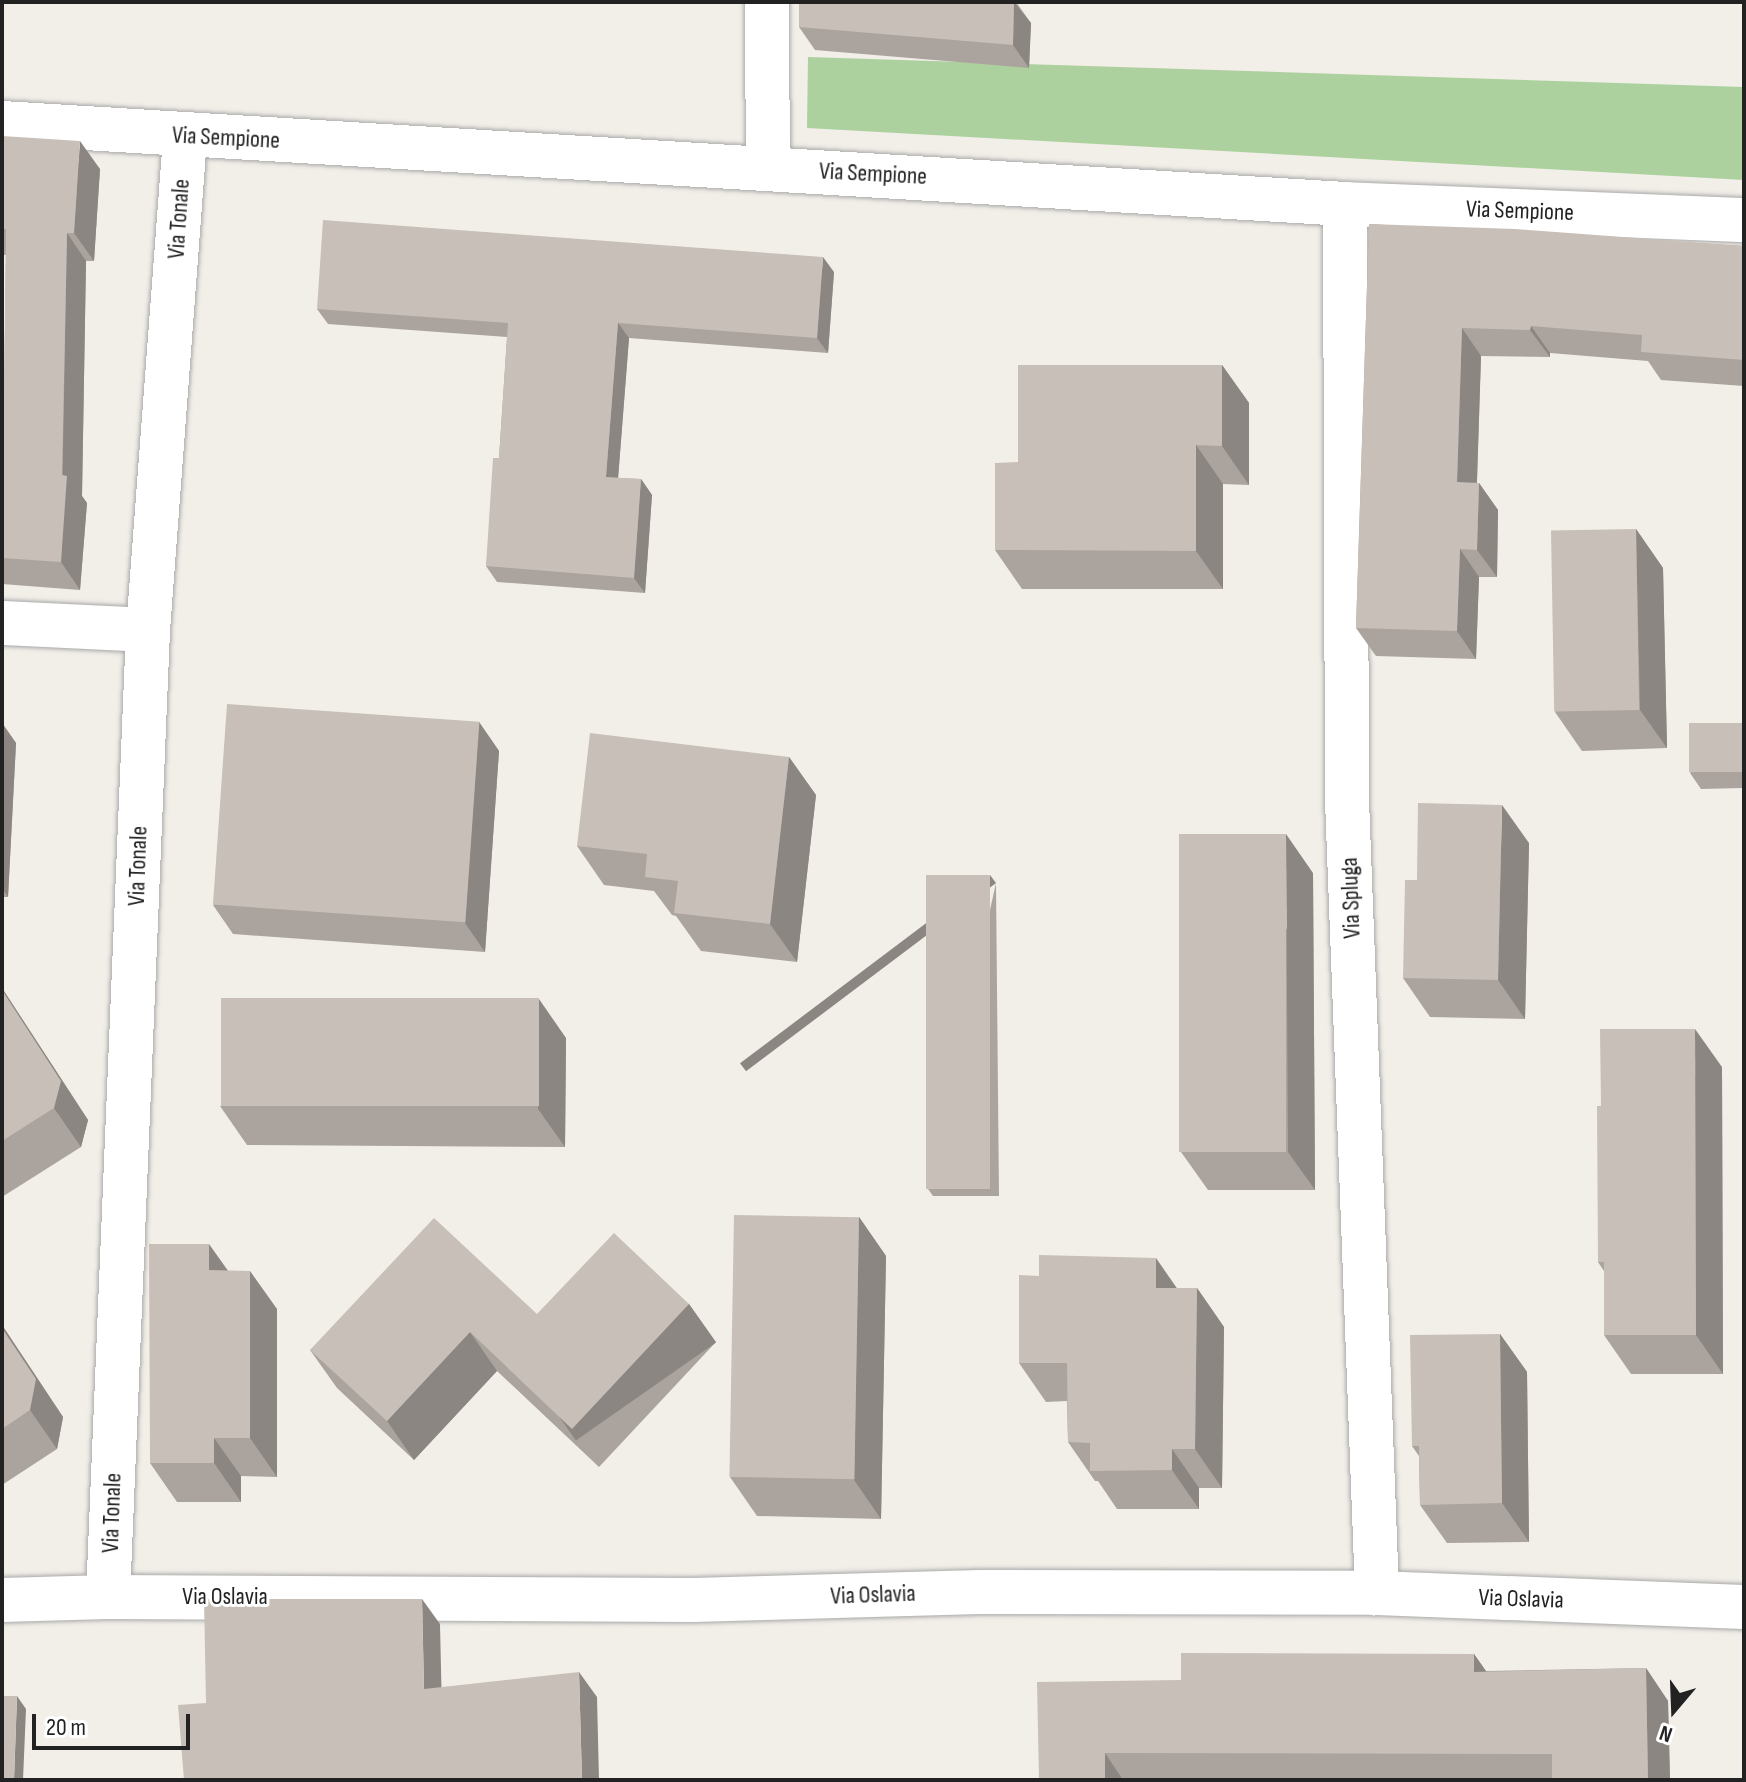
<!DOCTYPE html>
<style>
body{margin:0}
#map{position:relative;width:1746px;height:1782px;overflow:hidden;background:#f2efe9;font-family:"Sofia Sans Condensed",sans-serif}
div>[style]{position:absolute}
.forest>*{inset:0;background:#add19e}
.roads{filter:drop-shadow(0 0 2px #a9a9a9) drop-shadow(0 0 2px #a9a9a9)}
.minor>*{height:44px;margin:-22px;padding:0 22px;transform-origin:22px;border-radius:22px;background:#fff}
.wall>*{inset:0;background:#aba49e}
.shaded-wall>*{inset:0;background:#8b8681;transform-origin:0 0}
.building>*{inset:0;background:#c7bfb8;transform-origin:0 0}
span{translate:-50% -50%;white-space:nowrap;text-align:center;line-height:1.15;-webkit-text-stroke:6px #fff;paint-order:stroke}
.street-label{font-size:24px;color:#222}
.frame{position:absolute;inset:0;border:4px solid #222;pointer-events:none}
.north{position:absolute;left:1634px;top:1670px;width:80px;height:80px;-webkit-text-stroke:6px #fff;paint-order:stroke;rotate:199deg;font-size:22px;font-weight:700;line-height:32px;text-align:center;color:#222}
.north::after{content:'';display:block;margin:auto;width:28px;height:36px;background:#222;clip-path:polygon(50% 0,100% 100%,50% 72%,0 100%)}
.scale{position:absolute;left:32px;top:1714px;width:158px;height:36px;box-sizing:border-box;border:4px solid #222;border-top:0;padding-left:10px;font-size:24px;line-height:28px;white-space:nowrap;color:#222;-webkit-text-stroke:6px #fff;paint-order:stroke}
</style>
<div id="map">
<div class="forest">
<div style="clip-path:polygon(808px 57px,1744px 87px,1744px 180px,807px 128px)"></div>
</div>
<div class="roads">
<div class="minor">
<div style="left:767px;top:2px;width:166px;rotate:89.7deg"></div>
<div style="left:2px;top:123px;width:1345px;rotate:3.45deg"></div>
<div style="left:1345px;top:204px;width:399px;rotate:2.3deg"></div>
<div style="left:1345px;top:204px;width:596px;rotate:89.81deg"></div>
<div style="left:1347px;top:800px;width:794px;rotate:87.83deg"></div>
<div style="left:2px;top:623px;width:146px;rotate:2.7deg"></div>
<div style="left:108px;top:1597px;width:968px;rotate:-87.63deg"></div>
<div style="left:148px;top:630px;width:495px;rotate:-85.7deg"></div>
<div style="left:2px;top:1600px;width:106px;rotate:-1.6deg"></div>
<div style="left:108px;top:1597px;width:585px;rotate:0.29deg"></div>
<div style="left:693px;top:1600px;width:287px;rotate:-1.6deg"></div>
<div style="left:980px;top:1592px;width:397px;rotate:0.1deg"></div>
<div style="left:1377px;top:1593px;width:367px;rotate:2.2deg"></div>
</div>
</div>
<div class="wall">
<div style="clip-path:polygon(799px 2px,1016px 2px,1031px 23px,1029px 68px,815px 50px,799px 27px)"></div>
<div style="clip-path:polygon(2px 136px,100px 169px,94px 261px,86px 261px,82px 496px,87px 503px,80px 590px,2px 584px,2px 471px,3px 471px,6px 255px,2px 255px)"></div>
<div style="clip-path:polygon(1369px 224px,1744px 246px,1744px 386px,1661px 380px,1648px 361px,1550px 353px,1550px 357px,1481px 356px,1477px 483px,1479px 483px,1498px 510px,1497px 577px,1479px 577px,1476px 659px,1376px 656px,1356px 628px)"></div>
<div style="clip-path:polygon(834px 272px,828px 353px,629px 338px,618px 478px,641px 479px,652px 495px,645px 593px,497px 582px,486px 566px,499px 458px,507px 337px,328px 324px,317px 309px)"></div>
<div style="clip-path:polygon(1222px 365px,1249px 403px,1249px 485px,1223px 484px,1223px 589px,1022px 589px,995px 550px,1018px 462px)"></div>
<div style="clip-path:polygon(1636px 529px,1663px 568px,1667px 748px,1582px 751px,1555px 712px)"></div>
<div style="clip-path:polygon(479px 722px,499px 751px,485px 952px,233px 934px,213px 905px)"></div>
<div style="clip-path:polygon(2px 723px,16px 743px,8px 897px,2px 897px)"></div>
<div style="clip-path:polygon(1744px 723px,1744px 788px,1701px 789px,1690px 773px)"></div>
<div style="clip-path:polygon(789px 757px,816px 795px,797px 962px,701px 951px,676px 916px,672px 915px,654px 891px,604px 885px,577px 846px)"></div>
<div style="clip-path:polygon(1529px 843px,1525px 1019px,1430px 1017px,1403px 978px,1417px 880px)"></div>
<div style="clip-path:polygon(1313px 873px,1315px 1190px,1208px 1190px,1181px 1152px)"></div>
<div style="clip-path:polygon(996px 883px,999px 1196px,933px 1196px,928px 1189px)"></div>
<div style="clip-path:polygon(2px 988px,88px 1120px,81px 1147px,2px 1197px)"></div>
<div style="clip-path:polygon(566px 1038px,565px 1147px,247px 1145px,220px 1106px)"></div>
<div style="clip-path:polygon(1722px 1067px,1723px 1374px,1631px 1374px,1604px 1335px,1604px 1271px,1598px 1262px,1601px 1106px)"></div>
<div style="clip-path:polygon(859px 1217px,886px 1256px,881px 1519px,757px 1516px,730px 1477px)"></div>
<div style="clip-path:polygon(228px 1271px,277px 1309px,277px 1477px,241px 1476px,241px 1502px,177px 1502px,150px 1463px)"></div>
<div style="clip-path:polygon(1177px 1288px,1197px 1288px,1224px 1327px,1222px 1488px,1199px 1488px,1199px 1509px,1117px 1509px,1098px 1481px,1095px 1481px,1068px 1442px,1067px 1401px,1046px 1402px,1019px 1363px)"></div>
<div style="clip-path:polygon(689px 1304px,716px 1342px,599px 1467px,497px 1371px,414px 1460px,337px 1388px,310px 1350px,537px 1314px)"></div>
<div style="clip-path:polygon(2px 1325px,63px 1417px,57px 1449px,2px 1485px)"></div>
<div style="clip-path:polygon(1500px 1334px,1527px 1372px,1529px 1542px,1447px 1543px,1420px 1505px,1419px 1456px,1412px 1446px)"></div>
<div style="clip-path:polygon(1474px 1654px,1486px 1671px,1646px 1668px,1668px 1701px,1670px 1780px,1039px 1780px,1181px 1680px)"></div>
</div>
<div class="shaded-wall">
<div style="clip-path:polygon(1014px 2px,1031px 23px,1029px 68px,1013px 45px)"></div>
<div style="clip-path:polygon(80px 141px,100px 169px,94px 261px,74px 233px)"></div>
<div style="clip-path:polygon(67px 233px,86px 261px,82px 496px,87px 503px,80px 590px,61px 562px)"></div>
<div style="clip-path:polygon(823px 257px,834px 272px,828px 353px,817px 338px)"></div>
<div style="clip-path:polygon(618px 323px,629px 338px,617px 492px,606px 477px)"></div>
<div style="clip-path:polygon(1531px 326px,1550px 353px,1550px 357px,1530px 330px)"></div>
<div style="clip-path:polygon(1462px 328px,1481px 356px,1476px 509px,1457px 482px)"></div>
<div style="clip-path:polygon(1222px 365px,1249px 403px,1249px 485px,1222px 446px)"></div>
<div style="clip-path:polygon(1196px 445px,1223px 484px,1223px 589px,1196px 551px)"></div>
<div style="clip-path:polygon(641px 479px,652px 495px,645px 593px,634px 578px)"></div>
<div style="clip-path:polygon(1479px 483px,1498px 510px,1497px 577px,1477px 550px)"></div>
<div style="clip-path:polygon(1636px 529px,1663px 568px,1667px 748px,1640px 710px)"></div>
<div style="clip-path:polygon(1460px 549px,1479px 577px,1476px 659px,1457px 631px)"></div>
<div style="clip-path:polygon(479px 722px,499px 751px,485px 952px,465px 923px)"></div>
<div style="clip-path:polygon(2px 723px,16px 743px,8px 897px,2px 888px)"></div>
<div style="clip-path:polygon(789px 757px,816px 795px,797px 962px,770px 924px)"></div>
<div style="clip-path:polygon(1502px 805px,1529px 843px,1525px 1019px,1498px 980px)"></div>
<div style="clip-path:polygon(1286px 834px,1313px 873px,1315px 1190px,1288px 1152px)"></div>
<div style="left:990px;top:875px;width:10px;height:313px;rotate:53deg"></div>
<div style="clip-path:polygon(2px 988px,88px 1120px,81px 1147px,54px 1108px)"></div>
<div style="clip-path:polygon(539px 999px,566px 1038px,565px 1147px,538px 1109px)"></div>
<div style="clip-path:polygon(1695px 1029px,1722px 1067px,1723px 1374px,1696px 1335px)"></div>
<div style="clip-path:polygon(859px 1217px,886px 1256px,881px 1519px,854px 1480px)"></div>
<div style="clip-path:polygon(209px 1244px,236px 1282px,209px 1270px)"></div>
<div style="clip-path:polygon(1156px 1258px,1183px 1297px,1156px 1288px)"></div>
<div style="clip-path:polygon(250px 1271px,277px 1309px,277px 1477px,250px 1438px)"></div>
<div style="clip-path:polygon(1197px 1288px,1224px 1327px,1222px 1488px,1195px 1449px)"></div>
<div style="left:689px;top:1304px;width:47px;height:171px;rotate:55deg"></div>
<div style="clip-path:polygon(2px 1325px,63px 1417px,57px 1449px,30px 1410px)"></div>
<div style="clip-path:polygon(470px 1332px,497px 1371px,414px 1460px,387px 1421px)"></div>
<div style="clip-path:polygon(1500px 1334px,1527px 1372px,1529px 1542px,1502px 1503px)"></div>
<div style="clip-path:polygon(214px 1438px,241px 1476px,241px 1502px,214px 1463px)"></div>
<div style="clip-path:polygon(1172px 1449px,1199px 1488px,1199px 1509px,1172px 1470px)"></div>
<div style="clip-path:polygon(422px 1599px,440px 1624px,442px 1714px,424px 1689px)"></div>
<div style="clip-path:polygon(1474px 1654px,1497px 1687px,1474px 1672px)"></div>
<div style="clip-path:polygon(1646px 1668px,1668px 1701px,1670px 1780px,1648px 1780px)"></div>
<div style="clip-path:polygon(579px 1672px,597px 1697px,599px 1780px,582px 1780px)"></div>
<div style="clip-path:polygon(17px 1696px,26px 1709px,23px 1780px,14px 1780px)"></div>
<div style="clip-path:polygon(1105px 1753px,1123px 1780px,1105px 1780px)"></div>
</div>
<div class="building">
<div style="clip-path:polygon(799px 2px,1014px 2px,1013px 45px,799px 27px)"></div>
<div style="clip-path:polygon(2px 136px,80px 141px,74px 233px,67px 233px,62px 475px,67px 476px,61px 562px,2px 558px,2px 471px,3px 471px,6px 229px,2px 229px)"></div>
<div style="clip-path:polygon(323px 220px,823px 257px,817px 338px,618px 323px,606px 477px,641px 479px,634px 578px,486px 566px,493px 458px,499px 458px,508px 323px,317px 309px)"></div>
<div style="clip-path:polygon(1369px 224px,1515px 229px,1744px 246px,1744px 360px,1641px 352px,1642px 335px,1531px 326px,1530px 330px,1462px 328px,1457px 482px,1479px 483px,1477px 550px,1460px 549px,1457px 631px,1356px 628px)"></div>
<div style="clip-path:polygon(1018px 365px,1222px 365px,1222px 446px,1196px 445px,1196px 551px,995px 550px,995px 463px,1018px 462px)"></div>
<div style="left:1636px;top:529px;width:181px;height:85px;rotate:89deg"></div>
<div style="left:227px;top:704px;width:253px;height:201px;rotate:4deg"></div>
<div style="left:1744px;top:723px;width:49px;height:55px;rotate:90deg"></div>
<div style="clip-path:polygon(590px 733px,789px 757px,770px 924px,674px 913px,678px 881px,645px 877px,647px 854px,577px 846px)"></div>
<div style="clip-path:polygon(1418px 803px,1502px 805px,1498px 980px,1403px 978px,1405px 880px,1417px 880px)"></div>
<div style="left:1286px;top:834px;width:318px;height:107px;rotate:90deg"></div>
<div style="left:926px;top:875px;width:64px;height:314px"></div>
<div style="clip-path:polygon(2px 990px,61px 1081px,54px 1108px,2px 1141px)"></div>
<div style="left:221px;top:998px;width:318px;height:108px"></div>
<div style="clip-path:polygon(1600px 1029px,1695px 1029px,1696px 1335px,1604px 1335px,1604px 1262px,1598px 1262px,1597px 1106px,1601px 1106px)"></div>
<div style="left:734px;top:1215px;width:125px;height:262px;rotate:1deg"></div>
<div style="clip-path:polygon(434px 1218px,537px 1314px,614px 1233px,689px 1304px,572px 1429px,470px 1332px,387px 1421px,310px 1350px)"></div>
<div style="clip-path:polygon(149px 1244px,209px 1244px,209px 1270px,250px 1271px,250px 1438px,214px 1438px,214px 1463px,150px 1463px)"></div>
<div style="clip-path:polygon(1039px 1255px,1156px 1258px,1156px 1288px,1197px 1288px,1195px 1449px,1172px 1449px,1172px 1470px,1090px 1471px,1090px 1443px,1068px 1442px,1067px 1363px,1019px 1363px,1019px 1275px,1039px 1276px)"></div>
<div style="clip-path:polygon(2px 1328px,36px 1379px,30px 1410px,2px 1429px)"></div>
<div style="clip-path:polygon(1500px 1334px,1502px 1503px,1420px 1505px,1419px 1446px,1412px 1446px,1410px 1335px)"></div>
<div style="clip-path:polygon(204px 1599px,422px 1599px,424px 1689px,579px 1672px,582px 1780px,184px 1780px,178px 1705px,206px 1703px)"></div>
<div style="clip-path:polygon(1181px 1653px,1474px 1654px,1474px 1672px,1646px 1668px,1648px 1780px,1552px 1780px,1552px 1754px,1105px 1753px,1105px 1780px,1039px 1780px,1037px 1682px,1181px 1680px)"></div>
<div style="clip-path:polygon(2px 1696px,17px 1696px,14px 1780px,2px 1780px)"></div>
</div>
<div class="street-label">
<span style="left:226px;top:138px;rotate:3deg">Via Sempione</span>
<span style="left:873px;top:174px;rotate:3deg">Via Sempione</span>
<span style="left:1520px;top:211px;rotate:2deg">Via Sempione</span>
<span style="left:179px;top:219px;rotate:-86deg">Via Tonale</span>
<span style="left:138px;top:866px;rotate:-88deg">Via Tonale</span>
<span style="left:1351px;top:898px;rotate:-92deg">Via Spluga</span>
<span style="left:112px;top:1513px;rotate:-88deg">Via Tonale</span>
<span style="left:873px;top:1595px;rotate:-2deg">Via Oslavia</span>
<span style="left:225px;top:1597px">Via Oslavia</span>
<span style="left:1521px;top:1599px;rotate:2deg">Via Oslavia</span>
</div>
<div class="frame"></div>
<div class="north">N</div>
<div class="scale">20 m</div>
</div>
